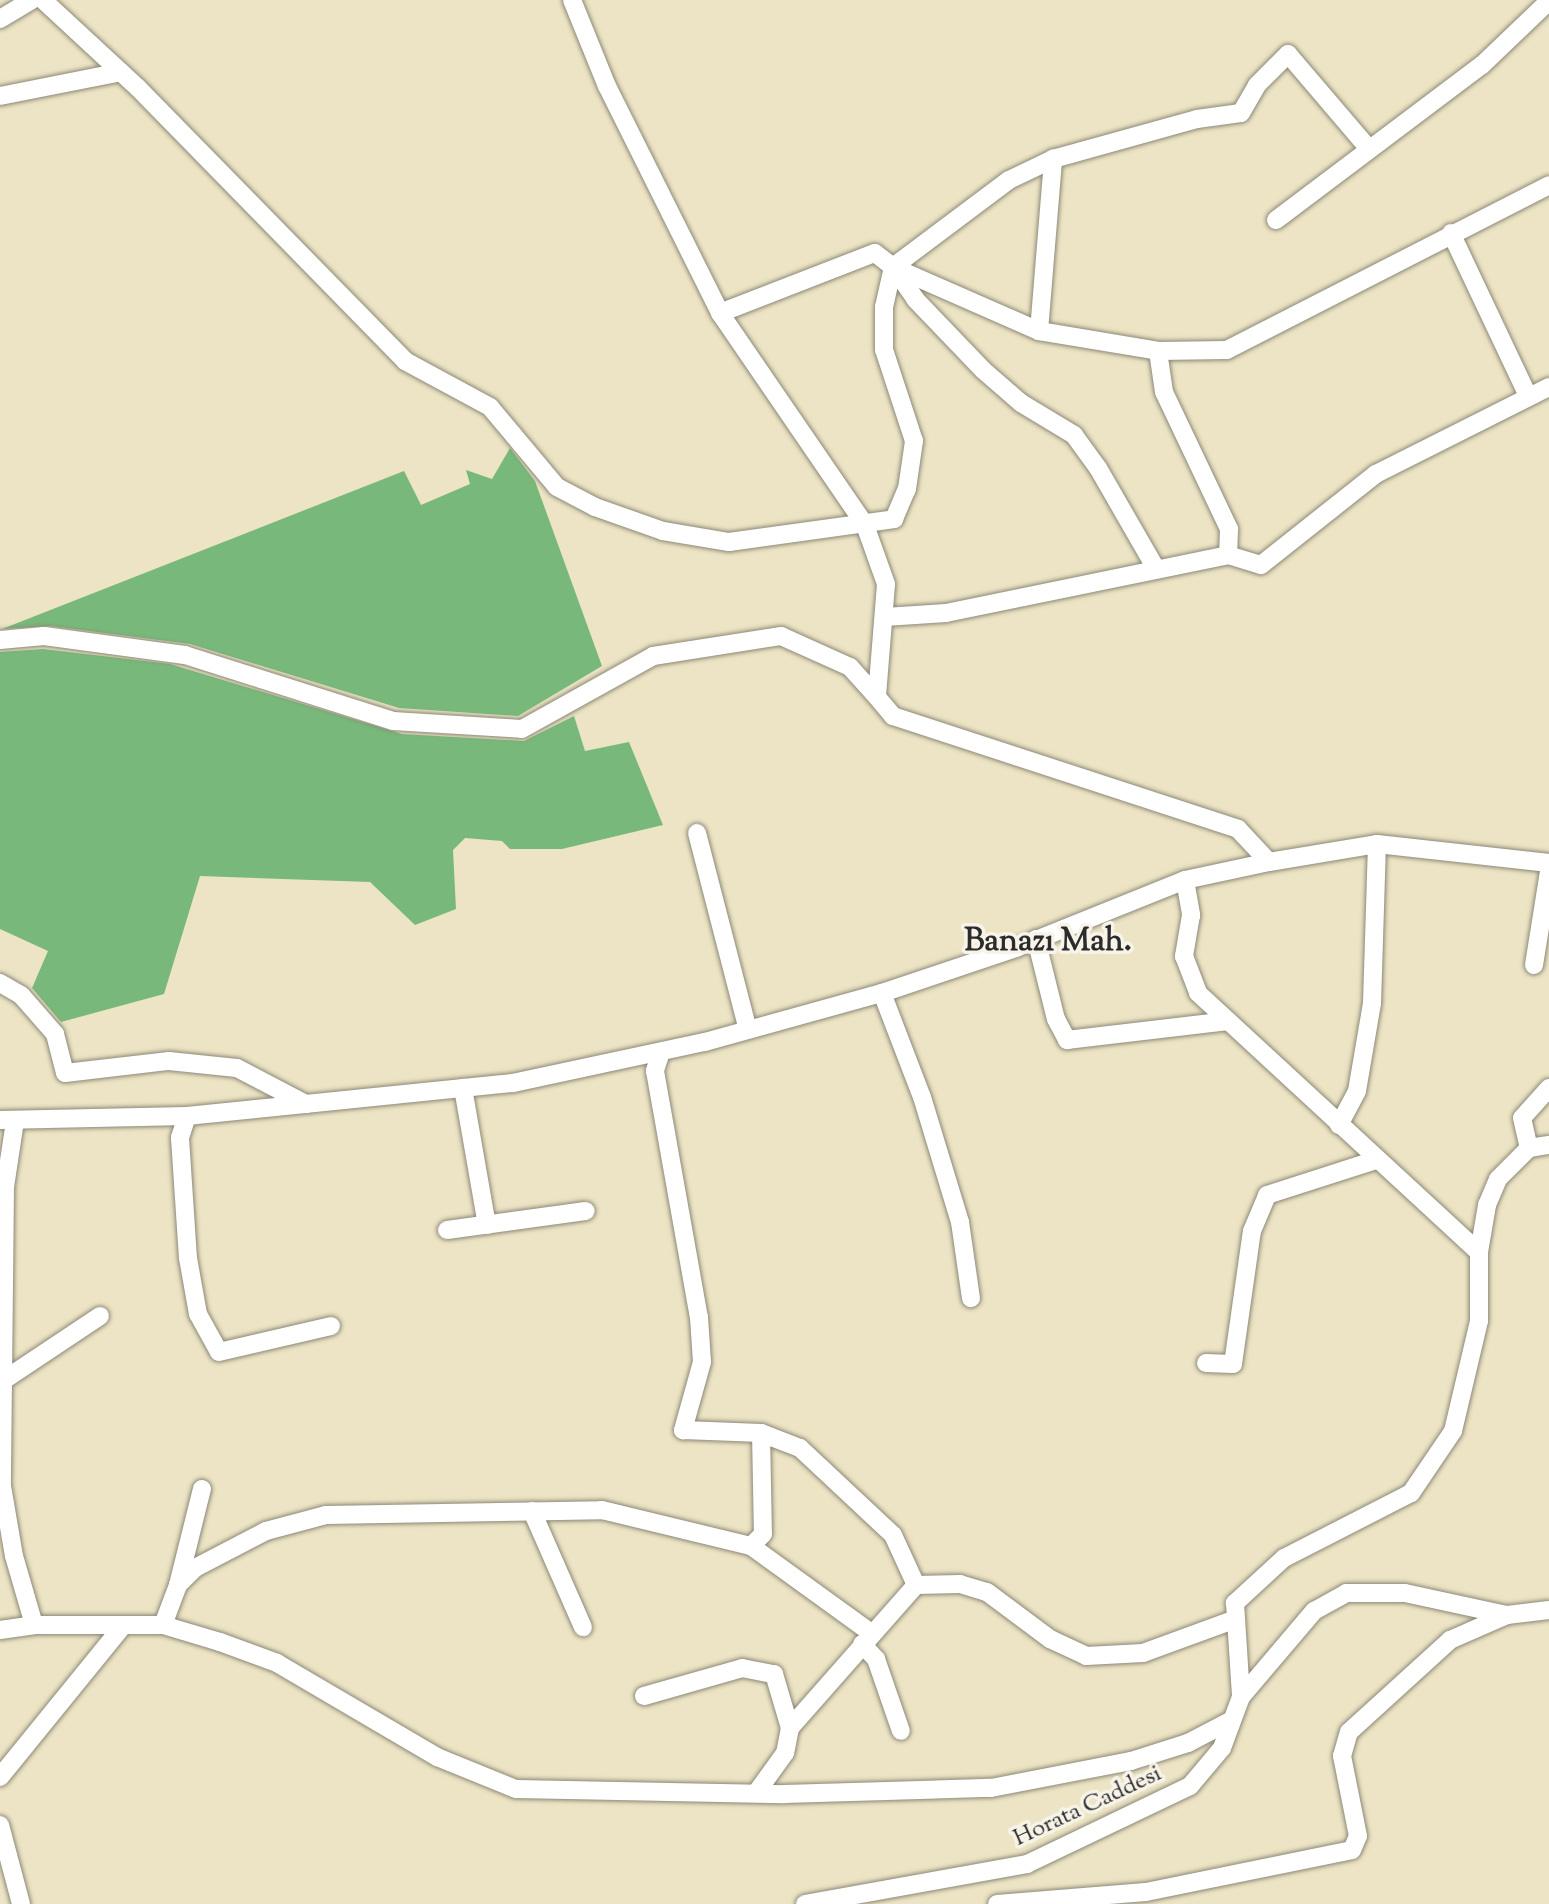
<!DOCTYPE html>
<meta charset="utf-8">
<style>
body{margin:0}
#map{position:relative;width:1549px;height:1904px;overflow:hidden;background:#ece4c4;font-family:"Sorts Mill Goudy",serif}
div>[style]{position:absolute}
.forest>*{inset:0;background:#78b97b}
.roads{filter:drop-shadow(0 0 2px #8c8878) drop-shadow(0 0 2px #8c8878)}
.street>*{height:18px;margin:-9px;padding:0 9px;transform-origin:9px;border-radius:9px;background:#fff}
span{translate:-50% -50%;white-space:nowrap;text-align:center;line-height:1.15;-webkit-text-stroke:7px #f7f3e8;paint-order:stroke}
.street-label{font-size:24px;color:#2b2b2b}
.district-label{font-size:32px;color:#2b2b2b;font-weight:700}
</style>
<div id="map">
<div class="forest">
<div style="clip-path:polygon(510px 448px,535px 481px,602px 666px,518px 716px,399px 708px,190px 644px,50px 626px,2px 629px,404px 471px,421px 505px,470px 484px,466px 470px,492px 479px)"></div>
<div style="clip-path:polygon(43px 649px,170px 664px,402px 734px,524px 741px,574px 716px,585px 751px,629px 742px,663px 825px,562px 849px,510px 849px,502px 841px,465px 838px,453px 850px,456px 909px,415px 925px,370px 882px,200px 876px,164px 994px,61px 1022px,32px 988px,48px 951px,0 929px,0 652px)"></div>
</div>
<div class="roads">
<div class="street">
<div style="left:43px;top:0;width:129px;rotate:42.8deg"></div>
<div style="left:138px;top:88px;width:382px;rotate:45.6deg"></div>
<div style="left:405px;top:361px;width:97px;rotate:28.4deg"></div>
<div style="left:490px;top:407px;width:104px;rotate:50.1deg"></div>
<div style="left:557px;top:487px;width:43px;rotate:27.8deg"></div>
<div style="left:595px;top:507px;width:72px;rotate:19.4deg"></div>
<div style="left:663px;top:531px;width:67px;rotate:9.5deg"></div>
<div style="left:729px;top:542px;width:167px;rotate:-7.9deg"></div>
<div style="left:894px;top:519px;width:33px;rotate:-67deg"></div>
<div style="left:907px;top:489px;width:49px;rotate:-81.7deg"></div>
<div style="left:914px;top:441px;width:96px;rotate:-108.2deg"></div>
<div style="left:884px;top:350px;width:43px;rotate:-90deg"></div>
<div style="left:884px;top:307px;width:41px;rotate:-77.3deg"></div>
<div style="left:893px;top:267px;width:145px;rotate:-36.9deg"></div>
<div style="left:1009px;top:180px;width:49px;rotate:-25.5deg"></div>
<div style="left:1053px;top:159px;width:149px;rotate:-15.5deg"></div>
<div style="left:1197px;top:119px;width:44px;rotate:-7.8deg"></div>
<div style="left:1241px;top:113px;width:32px;rotate:-60deg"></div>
<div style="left:1257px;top:85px;width:44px;rotate:-45deg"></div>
<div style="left:1288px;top:54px;width:125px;rotate:49.5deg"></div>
<div style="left:572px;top:0;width:93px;rotate:67.9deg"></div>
<div style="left:607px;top:86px;width:254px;rotate:63.5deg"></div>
<div style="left:720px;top:313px;width:257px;rotate:55.6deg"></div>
<div style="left:865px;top:525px;width:63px;rotate:70.4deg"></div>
<div style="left:886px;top:584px;width:113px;rotate:94.6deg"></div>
<div style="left:877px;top:697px;width:25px;rotate:50deg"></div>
<div style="left:893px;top:716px;width:363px;rotate:18.1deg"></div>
<div style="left:1238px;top:829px;width:45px;rotate:46.8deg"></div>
<div style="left:0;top:19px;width:37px;rotate:-31deg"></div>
<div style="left:0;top:96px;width:123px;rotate:-11.2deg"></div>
<div style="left:1276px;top:220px;width:258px;rotate:-37deg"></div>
<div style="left:1482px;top:65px;width:93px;rotate:-43.7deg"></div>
<div style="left:1451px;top:233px;width:180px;rotate:64.7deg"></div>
<div style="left:893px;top:267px;width:39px;rotate:55deg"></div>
<div style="left:915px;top:299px;width:98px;rotate:46.2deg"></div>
<div style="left:983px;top:370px;width:50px;rotate:41deg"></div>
<div style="left:1021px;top:403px;width:62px;rotate:31.1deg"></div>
<div style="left:1074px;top:435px;width:41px;rotate:54deg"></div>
<div style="left:1098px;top:468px;width:114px;rotate:60.1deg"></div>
<div style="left:720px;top:313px;width:166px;rotate:-21.2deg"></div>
<div style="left:875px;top:253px;width:23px;rotate:38deg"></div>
<div style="left:893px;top:267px;width:159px;rotate:23.7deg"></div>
<div style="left:1039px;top:331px;width:121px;rotate:9.5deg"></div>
<div style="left:1158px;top:351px;width:69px;rotate:-0.8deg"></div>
<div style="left:1227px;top:350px;width:362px;rotate:-27.1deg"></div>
<div style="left:1039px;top:331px;width:173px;rotate:-85.3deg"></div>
<div style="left:1158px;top:351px;width:41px;rotate:81.7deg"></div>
<div style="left:1164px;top:392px;width:152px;rotate:64.6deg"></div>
<div style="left:1229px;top:529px;width:26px;rotate:92deg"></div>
<div style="left:885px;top:617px;width:61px;rotate:-3.8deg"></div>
<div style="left:946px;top:613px;width:288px;rotate:-11.6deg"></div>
<div style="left:1228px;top:555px;width:34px;rotate:17deg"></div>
<div style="left:1261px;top:565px;width:147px;rotate:-38.4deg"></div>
<div style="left:1376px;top:474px;width:194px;rotate:-26.7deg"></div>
<div style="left:0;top:640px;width:44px;rotate:-5.2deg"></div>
<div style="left:44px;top:636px;width:142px;rotate:7.7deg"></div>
<div style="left:185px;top:655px;width:218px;rotate:17.6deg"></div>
<div style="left:393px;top:721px;width:129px;rotate:3.5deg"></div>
<div style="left:522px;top:729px;width:150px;rotate:-29.1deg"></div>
<div style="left:653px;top:656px;width:130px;rotate:-8.9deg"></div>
<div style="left:781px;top:636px;width:76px;rotate:24.2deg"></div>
<div style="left:850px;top:667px;width:40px;rotate:48deg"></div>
<div style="left:697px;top:833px;width:203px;rotate:75.5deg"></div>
<div style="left:1185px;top:880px;width:36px;rotate:80deg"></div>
<div style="left:1191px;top:915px;width:42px;rotate:99.7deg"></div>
<div style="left:1184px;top:956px;width:40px;rotate:69deg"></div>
<div style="left:1198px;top:993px;width:382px;rotate:42.7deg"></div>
<div style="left:1479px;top:1252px;width:69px;rotate:90deg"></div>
<div style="left:1479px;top:1321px;width:113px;rotate:103.3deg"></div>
<div style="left:1453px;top:1431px;width:75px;rotate:124.1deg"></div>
<div style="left:1411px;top:1493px;width:143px;rotate:152.9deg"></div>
<div style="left:1284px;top:1558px;width:67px;rotate:137.4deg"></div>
<div style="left:1235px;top:1603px;width:94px;rotate:86.3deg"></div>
<div style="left:1036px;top:939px;width:82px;rotate:76deg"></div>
<div style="left:1056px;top:1019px;width:24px;rotate:62deg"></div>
<div style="left:1067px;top:1040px;width:162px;rotate:-6.7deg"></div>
<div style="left:1534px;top:965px;width:95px;rotate:-80.9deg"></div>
<div style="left:0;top:983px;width:24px;rotate:30deg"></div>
<div style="left:21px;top:995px;width:52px;rotate:48.9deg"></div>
<div style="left:55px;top:1034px;width:40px;rotate:75.6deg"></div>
<div style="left:65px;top:1073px;width:105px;rotate:-6.6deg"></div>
<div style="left:169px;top:1061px;width:68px;rotate:5.9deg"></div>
<div style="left:237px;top:1068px;width:78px;rotate:27.6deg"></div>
<div style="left:882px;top:993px;width:111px;rotate:69deg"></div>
<div style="left:922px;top:1097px;width:131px;rotate:73.1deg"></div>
<div style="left:960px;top:1222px;width:77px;rotate:81.8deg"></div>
<div style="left:661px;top:1052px;width:20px;rotate:108deg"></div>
<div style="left:655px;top:1071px;width:250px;rotate:79.9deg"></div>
<div style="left:699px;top:1317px;width:45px;rotate:86.2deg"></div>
<div style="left:702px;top:1362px;width:71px;rotate:105.6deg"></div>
<div style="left:683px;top:1430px;width:78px;rotate:2.2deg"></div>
<div style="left:761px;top:1433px;width:101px;rotate:88.9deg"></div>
<div style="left:763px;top:1534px;width:17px;rotate:135deg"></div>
<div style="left:463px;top:1088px;width:139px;rotate:80.1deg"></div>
<div style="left:1549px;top:1088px;width:40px;rotate:132deg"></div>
<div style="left:1522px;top:1118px;width:31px;rotate:77deg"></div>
<div style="left:1529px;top:1148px;width:20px;rotate:-9deg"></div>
<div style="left:187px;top:1116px;width:23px;rotate:108deg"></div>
<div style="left:180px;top:1138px;width:120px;rotate:86.2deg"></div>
<div style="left:188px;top:1258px;width:57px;rotate:79.9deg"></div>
<div style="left:198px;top:1314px;width:43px;rotate:61.1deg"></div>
<div style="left:219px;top:1352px;width:115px;rotate:-13.1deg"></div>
<div style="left:0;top:1120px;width:187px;rotate:-1.2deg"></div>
<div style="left:187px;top:1116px;width:328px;rotate:-5.8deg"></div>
<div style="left:513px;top:1083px;width:196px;rotate:-12.1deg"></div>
<div style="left:705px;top:1042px;width:184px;rotate:-15.5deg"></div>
<div style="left:882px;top:993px;width:141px;rotate:-18.6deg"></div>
<div style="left:1016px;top:948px;width:182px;rotate:-21.9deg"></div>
<div style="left:1185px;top:880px;width:86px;rotate:-12.1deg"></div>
<div style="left:1269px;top:862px;width:109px;rotate:-9.5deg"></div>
<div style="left:1377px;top:844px;width:173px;rotate:6.3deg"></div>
<div style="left:15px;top:1121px;width:67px;rotate:98.6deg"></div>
<div style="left:5px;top:1187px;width:299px;rotate:90.6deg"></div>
<div style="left:2px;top:1486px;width:71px;rotate:80.3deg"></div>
<div style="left:14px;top:1556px;width:72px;rotate:73.8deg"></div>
<div style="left:1339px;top:1125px;width:38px;rotate:-62deg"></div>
<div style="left:1357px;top:1091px;width:89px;rotate:-80.3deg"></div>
<div style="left:1372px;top:1003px;width:159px;rotate:-88.2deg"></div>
<div style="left:447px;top:1230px;width:140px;rotate:-7.8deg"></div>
<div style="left:1479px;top:1252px;width:48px;rotate:-80.3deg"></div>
<div style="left:1487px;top:1205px;width:28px;rotate:-67deg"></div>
<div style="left:1498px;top:1179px;width:44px;rotate:-45deg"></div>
<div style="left:1206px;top:1363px;width:27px;rotate:2deg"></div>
<div style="left:1233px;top:1364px;width:134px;rotate:-81.9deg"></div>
<div style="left:1252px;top:1231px;width:39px;rotate:-67deg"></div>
<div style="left:1267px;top:1195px;width:114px;rotate:-17.8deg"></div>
<div style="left:1px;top:1382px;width:119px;rotate:-33.7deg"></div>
<div style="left:761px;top:1433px;width:42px;rotate:21deg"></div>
<div style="left:800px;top:1448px;width:127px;rotate:43.1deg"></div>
<div style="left:893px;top:1535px;width:55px;rotate:65.3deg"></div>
<div style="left:916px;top:1585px;width:191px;rotate:131.4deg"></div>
<div style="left:532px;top:1511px;width:127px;rotate:66.3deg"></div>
<div style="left:178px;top:1585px;width:99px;rotate:-76deg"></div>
<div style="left:916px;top:1585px;width:44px;rotate:-1.3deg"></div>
<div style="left:960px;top:1584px;width:28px;rotate:17deg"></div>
<div style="left:987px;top:1592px;width:79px;rotate:36.7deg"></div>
<div style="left:1050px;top:1639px;width:40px;rotate:25deg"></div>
<div style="left:1086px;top:1656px;width:57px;rotate:-3deg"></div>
<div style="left:1143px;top:1653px;width:96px;rotate:-20.1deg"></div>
<div style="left:163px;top:1625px;width:43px;rotate:-69.4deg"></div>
<div style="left:178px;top:1585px;width:24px;rotate:-45deg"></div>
<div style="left:195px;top:1568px;width:80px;rotate:-27.5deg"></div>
<div style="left:266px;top:1531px;width:62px;rotate:-14.9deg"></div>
<div style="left:326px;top:1515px;width:276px;rotate:-1deg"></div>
<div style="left:602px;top:1510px;width:153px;rotate:13.6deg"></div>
<div style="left:751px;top:1546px;width:148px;rotate:35.9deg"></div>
<div style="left:0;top:1630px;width:34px;rotate:-8deg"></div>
<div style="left:34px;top:1625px;width:129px"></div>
<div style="left:163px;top:1625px;width:59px;rotate:16.6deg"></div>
<div style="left:220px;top:1642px;width:61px;rotate:20.2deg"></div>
<div style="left:277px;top:1663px;width:186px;rotate:30.4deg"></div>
<div style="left:437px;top:1757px;width:85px;rotate:22.1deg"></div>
<div style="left:516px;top:1789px;width:268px;rotate:1.1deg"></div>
<div style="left:784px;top:1794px;width:207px;rotate:-1.7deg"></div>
<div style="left:991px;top:1788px;width:143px;rotate:-10.9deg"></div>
<div style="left:1131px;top:1761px;width:60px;rotate:-17.5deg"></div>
<div style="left:1188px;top:1743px;width:47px;rotate:-27.6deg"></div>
<div style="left:862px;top:1644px;width:21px;rotate:47deg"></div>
<div style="left:876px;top:1659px;width:76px;rotate:70.9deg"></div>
<div style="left:644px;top:1696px;width:102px;rotate:-15.9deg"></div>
<div style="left:742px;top:1668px;width:33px;rotate:11deg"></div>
<div style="left:774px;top:1674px;width:56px;rotate:73.5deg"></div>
<div style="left:790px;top:1728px;width:25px;rotate:101deg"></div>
<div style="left:785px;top:1753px;width:49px;rotate:125.9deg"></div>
<div style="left:0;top:1777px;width:193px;rotate:-50.9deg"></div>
<div style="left:0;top:1825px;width:82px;rotate:75.1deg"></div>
<div style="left:805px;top:1904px;width:226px;rotate:-10.2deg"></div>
<div style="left:1027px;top:1864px;width:181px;rotate:-25.6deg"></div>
<div style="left:1190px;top:1786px;width:50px;rotate:-49.9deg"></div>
<div style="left:1222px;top:1748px;width:54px;rotate:-69.6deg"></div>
<div style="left:1241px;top:1697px;width:113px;rotate:-49.7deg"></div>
<div style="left:1314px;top:1611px;width:37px;rotate:-29deg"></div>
<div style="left:1346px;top:1593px;width:59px"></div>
<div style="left:1405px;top:1593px;width:104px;rotate:12.2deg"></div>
<div style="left:1507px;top:1615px;width:42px;rotate:-6.8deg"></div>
<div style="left:997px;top:1904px;width:149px;rotate:-4.6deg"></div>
<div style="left:1146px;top:1892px;width:210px;rotate:-11.5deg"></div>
<div style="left:1352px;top:1850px;width:15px;rotate:-67deg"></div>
<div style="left:1358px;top:1836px;width:82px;rotate:-101.3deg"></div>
<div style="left:1342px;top:1756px;width:25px;rotate:-74deg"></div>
<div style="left:1349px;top:1732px;width:137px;rotate:-42.3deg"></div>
<div style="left:1450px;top:1640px;width:62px;rotate:-23.7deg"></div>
</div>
</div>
<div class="street-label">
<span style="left:1088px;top:1807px;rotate:-25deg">Horata Caddesi</span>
</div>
<div class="district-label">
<span style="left:1048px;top:942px">Banazı Mah.</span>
</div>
</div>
